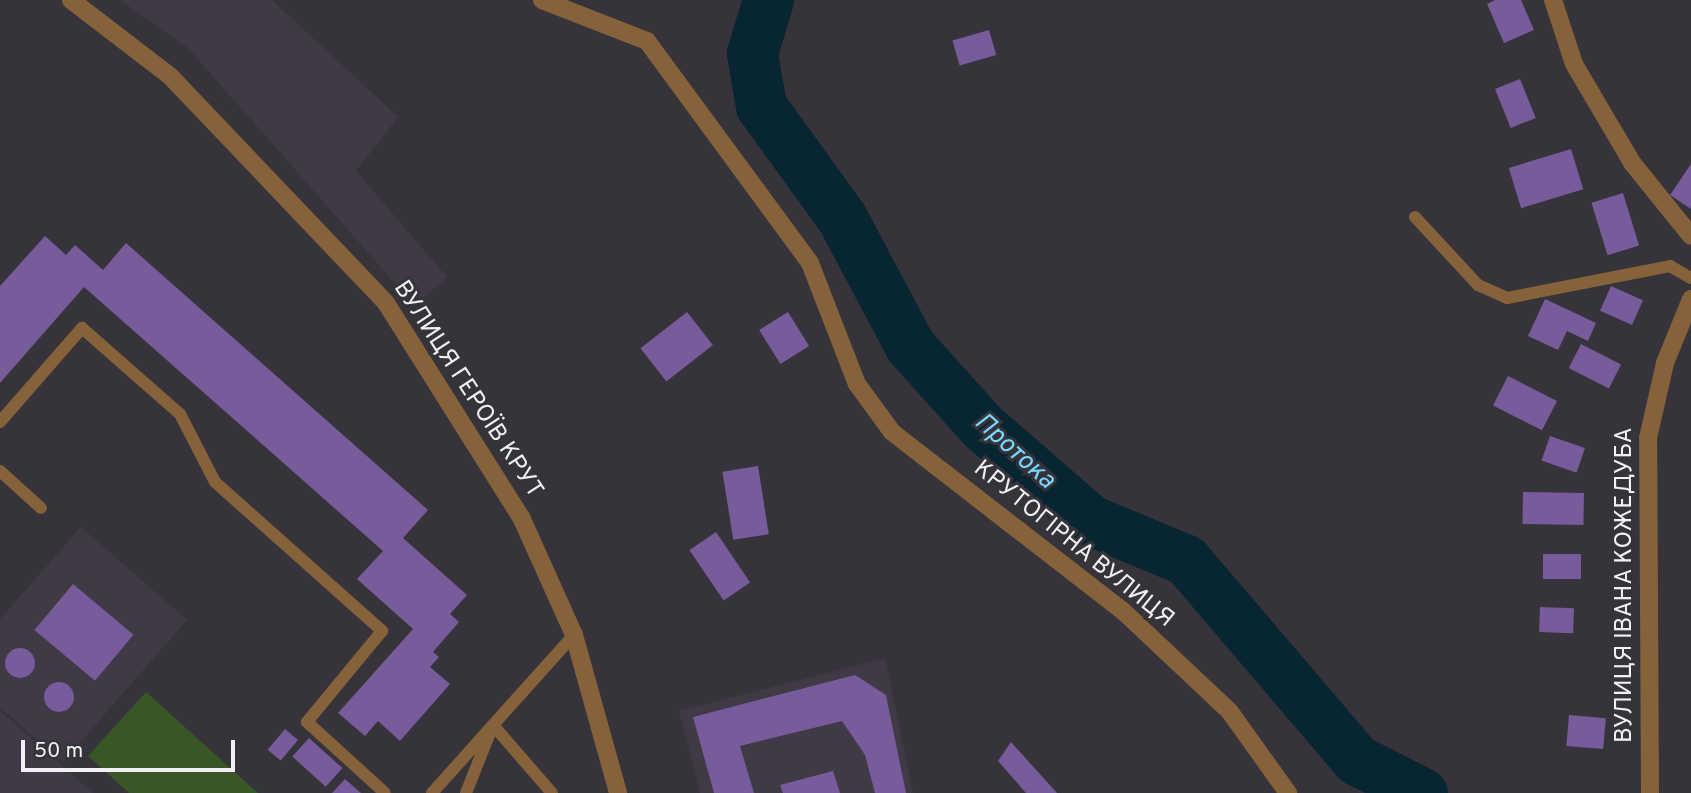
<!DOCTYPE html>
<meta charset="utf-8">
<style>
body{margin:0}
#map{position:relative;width:1691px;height:793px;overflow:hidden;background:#36343a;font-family:Overpass,sans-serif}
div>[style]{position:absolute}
.built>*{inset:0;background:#3f3a46}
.green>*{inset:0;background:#385626}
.river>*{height:51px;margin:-25.5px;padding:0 25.5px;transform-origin:25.5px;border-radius:25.5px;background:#082631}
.building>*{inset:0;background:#775b9a;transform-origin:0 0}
.round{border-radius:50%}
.service>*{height:12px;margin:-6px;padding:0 6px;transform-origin:6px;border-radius:6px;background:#85623a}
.minor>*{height:18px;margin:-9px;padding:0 9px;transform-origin:9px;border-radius:9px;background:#85623a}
.tertiary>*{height:18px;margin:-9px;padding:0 9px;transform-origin:9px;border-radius:9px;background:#85623a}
span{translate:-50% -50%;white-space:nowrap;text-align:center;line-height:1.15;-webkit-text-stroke:6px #36343a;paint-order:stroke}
.street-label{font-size:24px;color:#f2f0f4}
.water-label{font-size:26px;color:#78d9fe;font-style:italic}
.scale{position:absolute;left:21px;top:740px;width:214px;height:32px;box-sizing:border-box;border:4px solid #f2f0f4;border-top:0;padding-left:9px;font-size:21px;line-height:24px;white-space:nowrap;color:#f2f0f4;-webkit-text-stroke:5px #36343a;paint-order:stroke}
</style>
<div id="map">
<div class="built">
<div style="clip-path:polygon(120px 0,272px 0,398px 117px,356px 171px,447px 277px,415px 306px,189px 49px)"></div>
<div style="clip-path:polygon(81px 527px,187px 620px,63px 762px,0 707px,0 619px)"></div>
<div style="clip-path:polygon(885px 658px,913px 793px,700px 793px,679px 711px)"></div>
<div style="clip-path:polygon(0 711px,93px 793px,0 793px)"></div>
</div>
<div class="green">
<div style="clip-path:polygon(146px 692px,258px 793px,129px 793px,88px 756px)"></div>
</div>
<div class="river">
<div style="left:768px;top:0;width:55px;rotate:106.8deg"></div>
<div style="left:752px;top:53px;width:54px;rotate:80.4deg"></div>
<div style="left:761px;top:106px;width:138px;rotate:54.1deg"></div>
<div style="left:842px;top:218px;width:145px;rotate:62deg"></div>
<div style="left:910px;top:346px;width:108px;rotate:48deg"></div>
<div style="left:982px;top:426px;width:143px;rotate:41deg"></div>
<div style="left:1090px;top:520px;width:104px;rotate:22.6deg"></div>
<div style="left:1186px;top:560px;width:263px;rotate:49.5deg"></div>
<div style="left:1357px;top:760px;width:73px;rotate:26.9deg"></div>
</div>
<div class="building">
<div style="clip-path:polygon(1495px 0,1521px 0,1534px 30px,1504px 43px,1487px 4px)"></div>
<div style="left:989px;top:30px;width:26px;height:38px;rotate:74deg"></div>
<div style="left:1520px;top:79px;width:42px;height:27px;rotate:68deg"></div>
<div style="left:1571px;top:149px;width:42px;height:65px;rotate:73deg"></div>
<div style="clip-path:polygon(1691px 164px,1691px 209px,1670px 195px)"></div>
<div style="left:1623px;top:193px;width:55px;height:33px;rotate:73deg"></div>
<div style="clip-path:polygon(45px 236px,66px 255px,75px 245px,103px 270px,126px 243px,428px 510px,403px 538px,467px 595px,450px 614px,459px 622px,433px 652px,439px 657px,430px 667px,450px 684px,400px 741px,378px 721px,365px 736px,338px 713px,413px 629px,357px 579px,383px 551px,84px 287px,0 383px,0 286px)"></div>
<div style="left:1611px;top:286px;width:35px;height:27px;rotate:24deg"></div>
<div style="clip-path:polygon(1545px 299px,1596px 323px,1588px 341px,1567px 331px,1558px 350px,1528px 336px)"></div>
<div style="left:687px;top:312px;width:42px;height:59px;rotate:52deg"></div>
<div style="left:788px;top:312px;width:40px;height:34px;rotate:58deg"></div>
<div style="left:1581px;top:344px;width:45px;height:27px;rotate:27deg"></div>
<div style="left:1508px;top:376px;width:55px;height:33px;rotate:27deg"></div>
<div style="left:1550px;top:436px;width:37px;height:26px;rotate:19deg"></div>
<div style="left:758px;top:466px;width:69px;height:36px;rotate:81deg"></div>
<div style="left:1523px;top:492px;width:61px;height:32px;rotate:1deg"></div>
<div style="left:716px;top:532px;width:61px;height:32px;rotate:56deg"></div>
<div style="left:1543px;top:554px;width:38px;height:25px"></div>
<div style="left:73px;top:584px;width:79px;height:60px;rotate:40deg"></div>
<div style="left:1540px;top:607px;width:34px;height:25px;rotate:2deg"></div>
<div class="round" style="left:5px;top:648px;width:30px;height:30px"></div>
<div style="clip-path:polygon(855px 675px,886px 695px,906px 793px,875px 793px,865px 755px,842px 721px,740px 746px,754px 793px,714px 793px,693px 717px)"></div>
<div class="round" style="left:44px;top:682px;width:30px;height:30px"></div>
<div style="left:1569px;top:715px;width:37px;height:31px;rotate:5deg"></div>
<div style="left:285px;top:729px;width:17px;height:27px;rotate:40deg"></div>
<div style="left:309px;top:738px;width:45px;height:25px;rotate:42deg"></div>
<div style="clip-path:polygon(1011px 742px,1057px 793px,1026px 793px,998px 761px)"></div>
<div style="clip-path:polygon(833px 771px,840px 793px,783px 793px,780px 785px)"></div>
<div style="clip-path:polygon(345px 779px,361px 793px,332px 793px)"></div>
</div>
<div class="service">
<div style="left:1415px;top:217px;width:93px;rotate:47.2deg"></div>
<div style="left:1478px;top:285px;width:32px;rotate:24deg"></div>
<div style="left:1507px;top:298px;width:166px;rotate:-11.1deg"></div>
<div style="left:1670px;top:266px;width:24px;rotate:30deg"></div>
<div style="left:0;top:422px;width:125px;rotate:-48.9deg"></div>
<div style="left:82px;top:328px;width:130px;rotate:41.3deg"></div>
<div style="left:180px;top:414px;width:76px;rotate:62.8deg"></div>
<div style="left:215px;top:482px;width:224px;rotate:41.7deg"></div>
<div style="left:382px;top:631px;width:118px;rotate:129.5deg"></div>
<div style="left:307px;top:722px;width:105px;rotate:42.3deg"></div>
<div style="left:0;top:471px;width:55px;rotate:42.1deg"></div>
<div style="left:432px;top:793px;width:212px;rotate:-48.1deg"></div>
<div style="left:466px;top:793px;width:73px;rotate:-68.3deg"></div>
<div style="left:493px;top:725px;width:90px;rotate:49.1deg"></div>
</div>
<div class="minor">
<div style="left:542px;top:0;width:113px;rotate:21.3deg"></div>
<div style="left:647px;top:41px;width:275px;rotate:53.7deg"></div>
<div style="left:810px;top:263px;width:130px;rotate:68.8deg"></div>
<div style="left:857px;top:384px;width:59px;rotate:53.9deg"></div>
<div style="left:892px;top:432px;width:292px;rotate:37.8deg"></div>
<div style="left:1123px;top:611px;width:147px;rotate:43.3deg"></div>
<div style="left:1230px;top:712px;width:100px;rotate:54.4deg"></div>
<div style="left:1553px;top:0;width:67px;rotate:71.8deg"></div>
<div style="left:1574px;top:64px;width:116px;rotate:59.5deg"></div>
<div style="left:1633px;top:164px;width:92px;rotate:51.1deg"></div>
</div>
<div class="tertiary">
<div style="left:71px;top:0;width:125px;rotate:37.5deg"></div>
<div style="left:170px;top:76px;width:313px;rotate:46.4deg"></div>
<div style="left:386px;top:303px;width:253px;rotate:57.8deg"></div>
<div style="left:521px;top:517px;width:129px;rotate:65.8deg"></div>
<div style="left:574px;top:635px;width:164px;rotate:74.4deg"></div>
<div style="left:1650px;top:793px;width:355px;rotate:-90.3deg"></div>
<div style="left:1648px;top:438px;width:77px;rotate:-77.2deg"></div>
<div style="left:1665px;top:363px;width:69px;rotate:-67.9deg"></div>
</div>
<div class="street-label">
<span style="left:467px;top:390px;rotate:57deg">ВУЛИЦЯ ГЕРОЇВ КРУТ</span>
<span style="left:1073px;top:545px;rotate:39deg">КРУТОГІРНА ВУЛИЦЯ</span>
<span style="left:1626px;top:585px;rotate:-90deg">ВУЛИЦЯ ІВАНА КОЖЕДУБА</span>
</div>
<div class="water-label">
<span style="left:1014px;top:452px;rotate:42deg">Протока</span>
</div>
<div class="scale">50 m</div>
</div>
